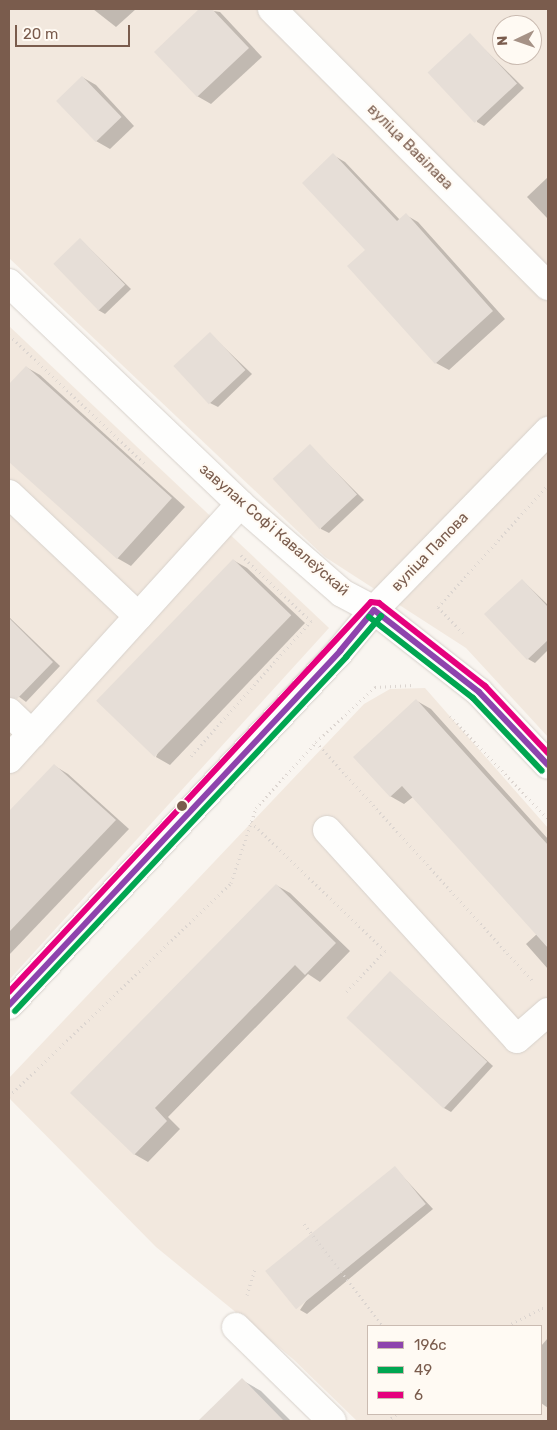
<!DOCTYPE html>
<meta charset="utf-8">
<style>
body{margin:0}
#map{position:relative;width:557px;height:1430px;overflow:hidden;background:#f9f5f0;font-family:Rubik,sans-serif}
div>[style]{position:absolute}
.residential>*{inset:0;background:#f2e8de}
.shadow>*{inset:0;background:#0003}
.building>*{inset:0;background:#e6ded7;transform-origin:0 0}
.path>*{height:3px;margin-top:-1.5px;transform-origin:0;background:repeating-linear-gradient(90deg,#dcd5d0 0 1px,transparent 0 5px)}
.roads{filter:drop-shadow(0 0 1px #d7d1cb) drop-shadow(0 0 1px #d7d1cb)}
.minor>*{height:28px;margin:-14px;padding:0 14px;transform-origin:14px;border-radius:14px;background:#fefefd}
.bus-1>*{height:6px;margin:-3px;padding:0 3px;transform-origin:3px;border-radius:3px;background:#8e44ad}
.bus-2>*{height:6px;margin:-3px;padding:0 3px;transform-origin:3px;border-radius:3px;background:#00a651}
.bus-3>*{height:6px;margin:-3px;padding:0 3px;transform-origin:3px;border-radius:3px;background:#e5007d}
.dots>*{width:14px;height:14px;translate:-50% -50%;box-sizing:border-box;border:2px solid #fffaf3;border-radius:50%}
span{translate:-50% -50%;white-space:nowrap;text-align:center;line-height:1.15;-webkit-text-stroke:4px #fffaf3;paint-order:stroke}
.street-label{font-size:15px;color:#7a5c4d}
.frame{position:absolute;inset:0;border:10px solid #7a5c4d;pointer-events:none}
.legend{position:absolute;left:367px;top:1325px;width:175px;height:90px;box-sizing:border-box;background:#fffaf3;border:1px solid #cabbb1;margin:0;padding:6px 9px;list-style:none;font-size:15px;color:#7a5c4d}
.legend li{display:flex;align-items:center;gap:10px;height:25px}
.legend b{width:25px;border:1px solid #cabbb1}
.north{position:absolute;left:492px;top:15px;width:50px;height:50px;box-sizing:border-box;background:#fffaf3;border:1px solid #cabbb1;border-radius:50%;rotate:267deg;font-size:14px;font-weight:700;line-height:20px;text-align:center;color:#7a5c4d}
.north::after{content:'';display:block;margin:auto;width:18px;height:22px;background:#a69286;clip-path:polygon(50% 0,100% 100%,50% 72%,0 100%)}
.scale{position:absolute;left:15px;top:25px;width:115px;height:22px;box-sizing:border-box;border:2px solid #7a5c4d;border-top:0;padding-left:6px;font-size:15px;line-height:18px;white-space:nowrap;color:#7a5c4d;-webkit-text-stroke:4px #fffaf3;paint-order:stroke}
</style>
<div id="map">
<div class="residential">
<div style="clip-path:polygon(evenodd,9px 9px,548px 9px,548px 737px,466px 648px,325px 557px,9px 258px,9px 9px,502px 25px,532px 25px,532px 55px,502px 55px,502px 25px)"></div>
<div style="clip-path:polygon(9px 326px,329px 628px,9px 980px)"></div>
<div style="clip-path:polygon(evenodd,425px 688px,548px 828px,548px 1421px,357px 1421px,293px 1359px,156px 1247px,9px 1098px,9px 1078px,364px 704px,390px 689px,425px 688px,368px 1326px,541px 1326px,541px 1414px,368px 1414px,368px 1326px)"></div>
</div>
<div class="shadow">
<div style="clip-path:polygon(93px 9px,136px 9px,116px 27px)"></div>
<div style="clip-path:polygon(201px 9px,220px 12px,262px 57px,211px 104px,197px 96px,156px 52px)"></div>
<div style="clip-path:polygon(470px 35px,524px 88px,484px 126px,477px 122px)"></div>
<div style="clip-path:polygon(82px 77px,96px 85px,134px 126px,110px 149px,96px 141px)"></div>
<div style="clip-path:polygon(333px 155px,345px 162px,400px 220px,406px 215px,418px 222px,505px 319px,449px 370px,436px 363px)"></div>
<div style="clip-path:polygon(548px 177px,548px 219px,527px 197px)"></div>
<div style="clip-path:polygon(81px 240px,131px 289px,105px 314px,98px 310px)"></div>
<div style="clip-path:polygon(210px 334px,252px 374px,218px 407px,210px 403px)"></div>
<div style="clip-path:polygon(26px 367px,40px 375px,185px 507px,131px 566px,117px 558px,9px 460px,9px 386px)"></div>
<div style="clip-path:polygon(310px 446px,364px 500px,329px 533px,321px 529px)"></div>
<div style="clip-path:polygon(233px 560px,247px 568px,305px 623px,170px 765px,156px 757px)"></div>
<div style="clip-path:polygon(522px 580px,548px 605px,548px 650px,535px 663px,528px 659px)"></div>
<div style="clip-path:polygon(9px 617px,60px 666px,26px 702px,9px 689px)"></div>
<div style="clip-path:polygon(417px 701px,431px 709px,548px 839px,548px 969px,526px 944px,537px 934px,413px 797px,404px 804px,390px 796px)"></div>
<div style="clip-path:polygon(55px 766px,68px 774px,129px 829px,9px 955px,9px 813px)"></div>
<div style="clip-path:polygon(276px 885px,290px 893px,350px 951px,320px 982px,308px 974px,168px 1117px,180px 1129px,148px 1162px,134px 1154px,72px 1093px)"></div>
<div style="clip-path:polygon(391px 973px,493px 1066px,451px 1112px,444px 1108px)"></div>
<div style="clip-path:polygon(395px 1168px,433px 1209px,307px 1314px,300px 1310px)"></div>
<div style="clip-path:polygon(548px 1338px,548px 1408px,541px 1403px,541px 1346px)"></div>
<div style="clip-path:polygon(242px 1380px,261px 1391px,291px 1421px,200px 1421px)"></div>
</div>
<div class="building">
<div style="clip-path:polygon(199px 9px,212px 9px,249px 48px,197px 97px,154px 52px)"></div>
<div style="left:470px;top:33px;width:69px;height:58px;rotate:47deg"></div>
<div style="left:82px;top:76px;width:57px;height:36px;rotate:46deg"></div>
<div style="clip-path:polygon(333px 153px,397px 221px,406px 213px,493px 311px,435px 364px,347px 266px,365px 250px,302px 183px)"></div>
<div style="left:80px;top:238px;width:65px;height:37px;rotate:46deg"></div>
<div style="left:210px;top:332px;width:52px;height:50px;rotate:47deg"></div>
<div style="clip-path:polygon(26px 366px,172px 498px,117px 559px,9px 462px,9px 384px)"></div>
<div style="left:310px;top:444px;width:69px;height:51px;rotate:47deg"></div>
<div style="left:233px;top:559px;width:81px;height:197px;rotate:44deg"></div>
<div style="clip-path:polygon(522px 579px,548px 607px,548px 640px,527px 660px,484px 614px)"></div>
<div style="clip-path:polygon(9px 618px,53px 662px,17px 699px,9px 697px)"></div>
<div style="clip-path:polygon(416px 699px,548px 845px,548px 948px,402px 786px,390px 797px,353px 757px)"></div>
<div style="clip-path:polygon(54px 764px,116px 820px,9px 932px,9px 811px)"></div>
<div style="clip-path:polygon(276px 884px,336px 943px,305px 975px,295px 965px,155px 1108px,167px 1121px,134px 1155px,70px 1093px)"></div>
<div style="left:390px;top:971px;width:133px;height:64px;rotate:43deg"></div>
<div style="left:395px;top:1166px;width:49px;height:167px;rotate:51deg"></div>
<div style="clip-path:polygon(242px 1378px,284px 1421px,198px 1421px)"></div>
</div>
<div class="path">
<div style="left:9px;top:335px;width:189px;rotate:43.5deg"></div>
<div style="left:463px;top:633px;width:36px;rotate:-134deg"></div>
<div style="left:438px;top:607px;width:164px;rotate:-48deg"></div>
<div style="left:450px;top:716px;width:142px;rotate:46.4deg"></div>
<div style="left:316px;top:742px;width:324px;rotate:47.8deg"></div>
<div style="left:191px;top:756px;width:181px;rotate:-48.4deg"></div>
<div style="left:311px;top:621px;width:98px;rotate:-136.7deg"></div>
<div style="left:251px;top:822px;width:186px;rotate:43.9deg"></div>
<div style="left:385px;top:951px;width:59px;rotate:133.6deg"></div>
<div style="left:9px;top:1096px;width:308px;rotate:-43.8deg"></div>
<div style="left:231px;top:883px;width:79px;rotate:-71.6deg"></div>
<div style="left:256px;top:808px;width:89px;rotate:-47.7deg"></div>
<div style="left:316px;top:742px;width:81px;rotate:-43deg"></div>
<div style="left:375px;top:687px;width:38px;rotate:-3deg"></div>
<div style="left:304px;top:1224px;width:129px;rotate:52.2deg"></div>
<div style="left:247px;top:1295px;width:27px;rotate:-73deg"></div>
<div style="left:507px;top:1326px;width:39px;rotate:-27deg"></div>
<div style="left:542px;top:1308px;width:6px"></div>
<div style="left:387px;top:1421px;width:12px;rotate:-35deg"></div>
</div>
<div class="roads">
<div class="minor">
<div style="left:272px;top:9px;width:391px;rotate:45.1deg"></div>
<div style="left:9px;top:283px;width:320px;rotate:43.7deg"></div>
<div style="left:240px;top:504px;width:135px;rotate:41.1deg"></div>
<div style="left:342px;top:593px;width:36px;rotate:28deg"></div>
<div style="left:374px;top:610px;width:133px;rotate:38deg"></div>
<div style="left:479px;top:692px;width:100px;rotate:46.6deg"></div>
<div style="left:9px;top:494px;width:178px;rotate:43.4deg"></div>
<div style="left:9px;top:712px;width:32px;rotate:44deg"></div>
<div style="left:9px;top:759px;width:344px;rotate:-47.8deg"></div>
<div style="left:327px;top:830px;width:282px;rotate:47.7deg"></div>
<div style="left:517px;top:1039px;width:41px;rotate:-41.1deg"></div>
<div style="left:9px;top:1005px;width:485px;rotate:-46.9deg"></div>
<div style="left:340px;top:651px;width:53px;rotate:-50.3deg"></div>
<div style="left:374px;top:610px;width:250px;rotate:-45.8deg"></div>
<div style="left:236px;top:1327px;width:134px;rotate:44.4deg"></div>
</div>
</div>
<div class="bus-1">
<div style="left:374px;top:610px;width:133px;rotate:38deg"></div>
<div style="left:479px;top:692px;width:100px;rotate:46.6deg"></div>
<div style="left:9px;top:1005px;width:485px;rotate:-46.9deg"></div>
<div style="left:340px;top:651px;width:53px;rotate:-50.3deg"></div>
</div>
<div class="bus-2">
<div style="left:369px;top:617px;width:132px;rotate:37.9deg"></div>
<div style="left:473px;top:698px;width:100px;rotate:46.6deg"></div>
<div style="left:15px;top:1011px;width:485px;rotate:-46.9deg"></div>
<div style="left:346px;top:657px;width:54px;rotate:-49.5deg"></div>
</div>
<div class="bus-3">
<div style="left:9px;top:992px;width:532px;rotate:-47.13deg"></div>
<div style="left:371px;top:602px;width:8px;rotate:7deg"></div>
<div style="left:379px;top:603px;width:135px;rotate:38.1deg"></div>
<div style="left:485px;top:686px;width:92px;rotate:46.8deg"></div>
</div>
<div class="dots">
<div style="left:182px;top:806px;background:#7a5c4d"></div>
</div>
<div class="street-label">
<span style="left:410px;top:147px;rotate:45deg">вуліца Вавілава</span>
<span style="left:274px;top:530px;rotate:41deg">завулак Софʼі Кавалеўскай</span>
<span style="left:430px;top:552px;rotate:-46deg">вуліца Папова</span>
</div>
<div class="frame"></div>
<ul class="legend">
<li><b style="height:6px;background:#8e44ad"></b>196с</li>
<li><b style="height:6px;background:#00a651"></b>49</li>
<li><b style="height:6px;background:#e5007d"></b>6</li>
</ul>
<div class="north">N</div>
<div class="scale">20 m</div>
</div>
